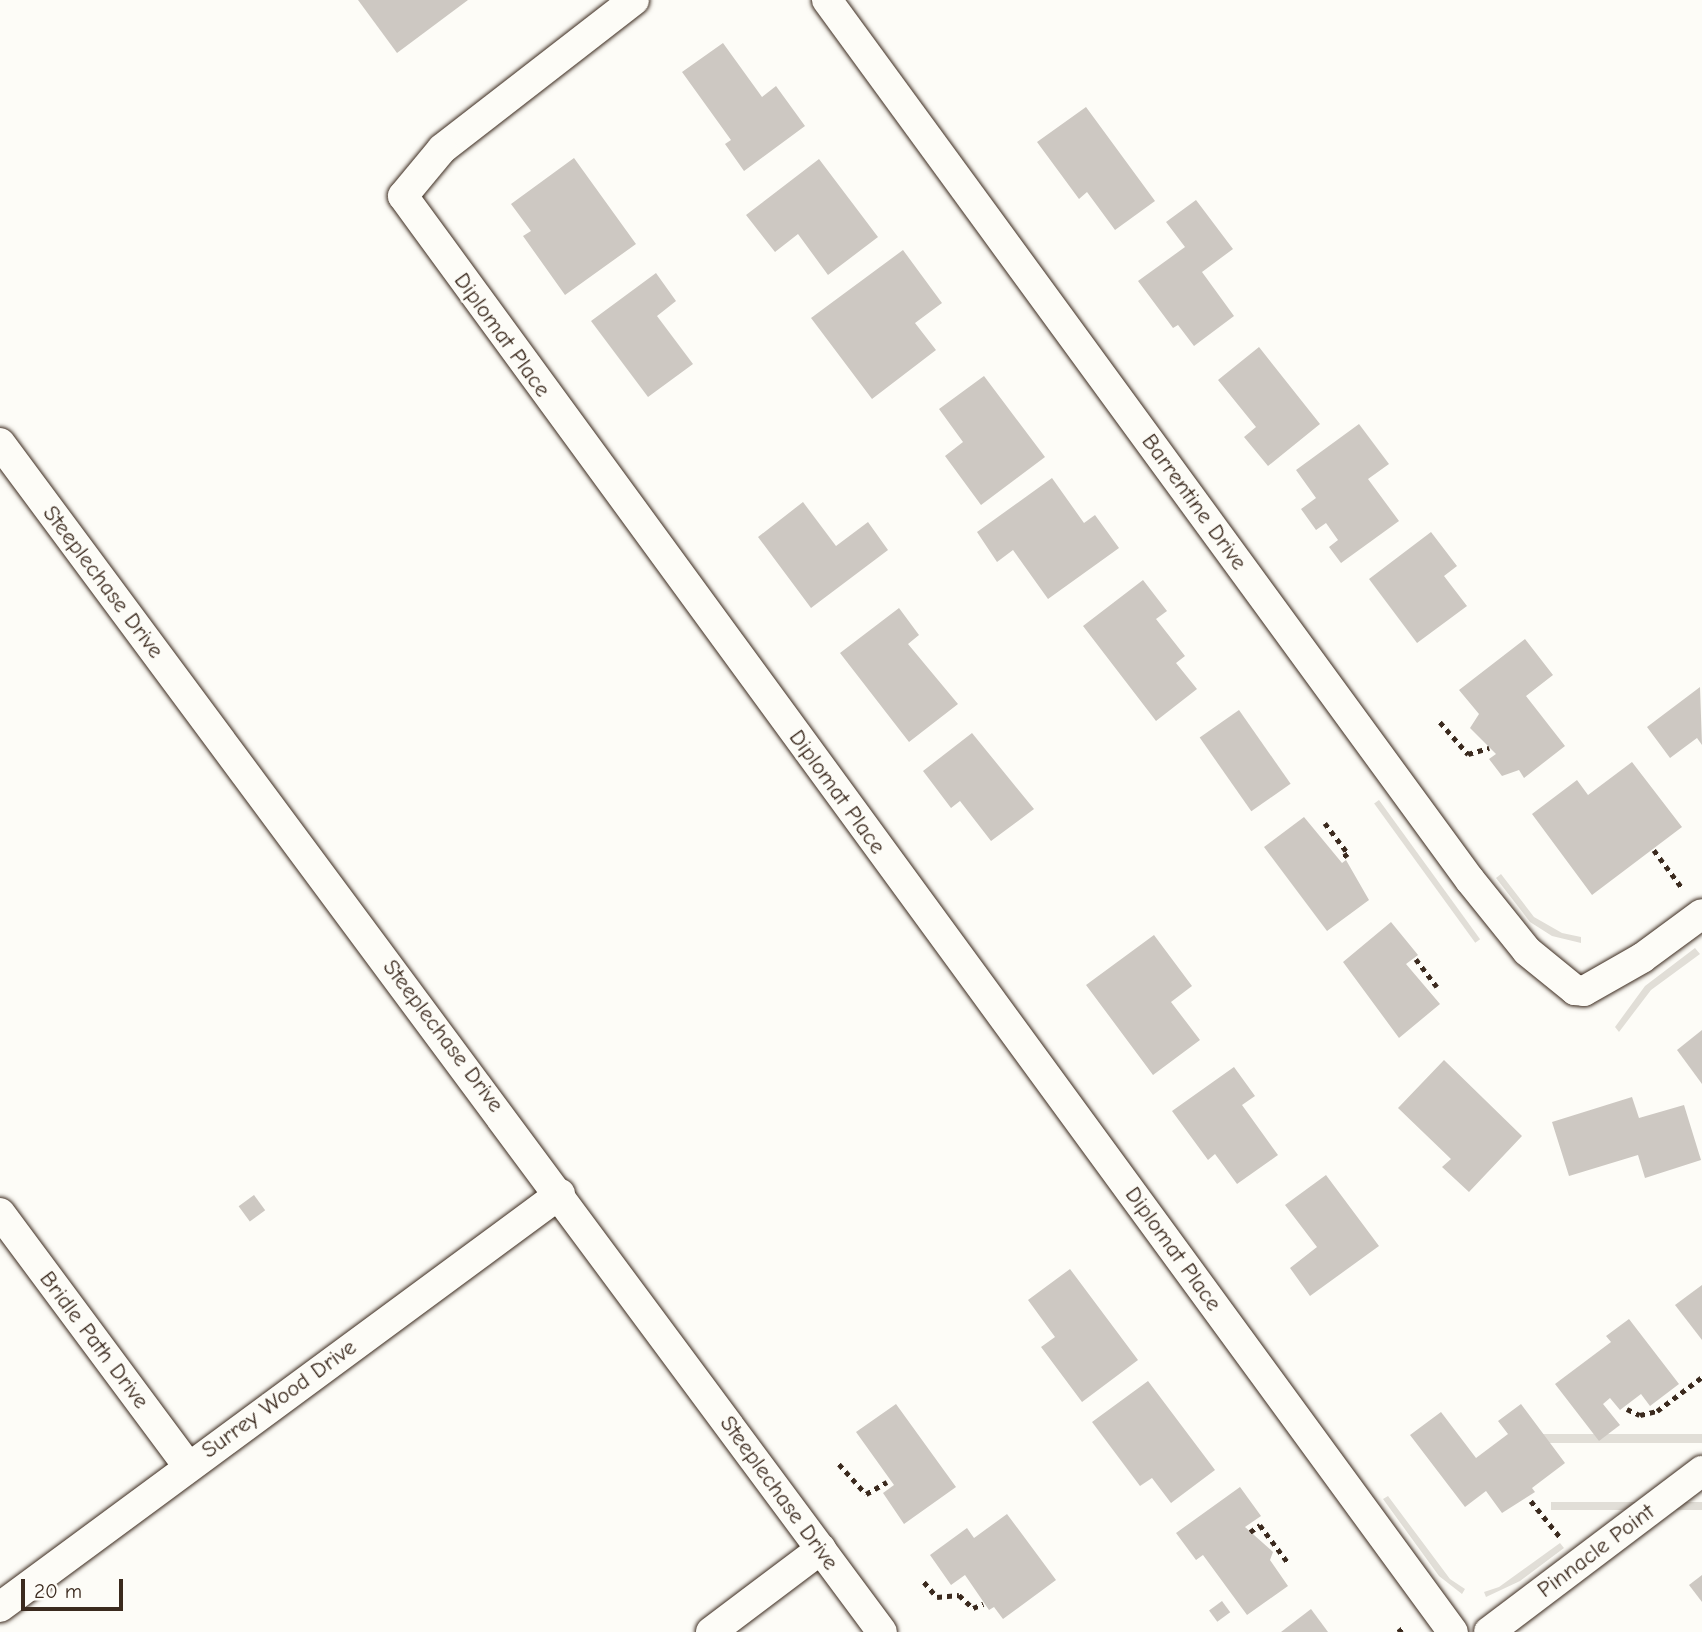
<!DOCTYPE html>
<style>
body{margin:0}
#map{position:relative;width:1702px;height:1632px;overflow:hidden;background:#fdfcf7;font-family:"Comic Neue",sans-serif}
div>[style]{position:absolute}
.green>*{inset:0;background:#e1ded7;transform-origin:0 0}
.building>*{inset:0;background:#cdc8c2;transform-origin:0 0}
.path>*{height:4.5px;margin-top:-2.25px;transform-origin:0;background:repeating-linear-gradient(90deg,#3b2a1e 0 5px,transparent 0 10px)}
.roads{filter:drop-shadow(0 0 2px #3b2a1e) drop-shadow(0 0 2px #3b2a1e)}
.minor>*{height:30px;margin:-15px;padding:0 15px;transform-origin:15px;border-radius:15px;background:#fdfcf7}
span{translate:-50% -50%;white-space:nowrap;text-align:center;line-height:1.15;-webkit-text-stroke:5px #fdfcf7;paint-order:stroke}
.street-label{font-size:23px;color:#3b2a1e}
.scale{position:absolute;left:21px;top:1579px;width:102px;height:32px;box-sizing:border-box;border:4px solid #3b2a1e;border-top:0;padding-left:9px;font-size:21px;line-height:24px;white-space:nowrap;color:#3b2a1e;-webkit-text-stroke:5px #fdfcf7;paint-order:stroke}
</style>
<div id="map">
<div class="green">
<div style="left:1379px;top:800px;width:172px;height:6px;rotate:54deg"></div>
<div style="clip-path:polygon(1501px 874px,1534px 917px,1562px 933px,1581px 937px,1581px 943px,1552px 936px,1530px 922px,1496px 878px)"></div>
<div style="clip-path:polygon(1695px 948px,1700px 954px,1651px 990px,1619px 1032px,1615px 1027px,1645px 986px)"></div>
<div style="left:1702px;top:1434px;width:9px;height:170px;rotate:90deg"></div>
<div style="clip-path:polygon(1388px 1496px,1450px 1579px,1465px 1589px,1462px 1594px,1439px 1576px,1383px 1499px)"></div>
<div style="left:1702px;top:1502px;width:8px;height:151px;rotate:90deg"></div>
<div style="clip-path:polygon(1560px 1543px,1564px 1548px,1520px 1581px,1486px 1597px,1484px 1592px,1499px 1587px)"></div>
</div>
<div class="building">
<div style="clip-path:polygon(358px 0,468px 0,397px 53px)"></div>
<div style="clip-path:polygon(723px 43px,762px 97px,776px 86px,805px 126px,744px 171px,725px 144px,731px 140px,682px 72px)"></div>
<div style="clip-path:polygon(1086px 107px,1155px 201px,1115px 230px,1087px 192px,1079px 199px,1037px 142px)"></div>
<div style="clip-path:polygon(574px 158px,636px 244px,565px 295px,523px 236px,531px 231px,511px 204px)"></div>
<div style="clip-path:polygon(819px 159px,878px 237px,828px 275px,798px 234px,775px 252px,746px 215px)"></div>
<div style="clip-path:polygon(1196px 200px,1233px 249px,1202px 272px,1234px 316px,1194px 346px,1178px 325px,1173px 328px,1138px 281px,1185px 247px,1166px 222px)"></div>
<div style="clip-path:polygon(903px 250px,942px 303px,915px 323px,936px 350px,872px 399px,811px 318px)"></div>
<div style="clip-path:polygon(656px 273px,676px 301px,657px 316px,693px 364px,648px 397px,591px 321px)"></div>
<div style="clip-path:polygon(1259px 347px,1320px 424px,1268px 466px,1244px 437px,1256px 427px,1218px 380px)"></div>
<div style="clip-path:polygon(984px 376px,1045px 457px,981px 505px,945px 456px,963px 442px,939px 409px)"></div>
<div style="clip-path:polygon(1359px 424px,1389px 464px,1368px 479px,1399px 521px,1341px 563px,1329px 547px,1338px 540px,1326px 523px,1316px 530px,1301px 509px,1316px 498px,1296px 470px)"></div>
<div style="clip-path:polygon(1052px 478px,1084px 523px,1095px 515px,1119px 548px,1048px 599px,1013px 550px,997px 562px,977px 532px)"></div>
<div style="clip-path:polygon(803px 502px,836px 546px,868px 522px,888px 550px,811px 608px,758px 537px)"></div>
<div style="clip-path:polygon(1431px 532px,1457px 566px,1444px 576px,1467px 606px,1417px 643px,1369px 579px)"></div>
<div style="clip-path:polygon(1143px 580px,1167px 611px,1156px 619px,1185px 656px,1176px 663px,1197px 689px,1156px 721px,1083px 626px)"></div>
<div style="clip-path:polygon(899px 608px,919px 635px,908px 644px,958px 704px,909px 742px,840px 653px)"></div>
<div style="clip-path:polygon(1525px 639px,1553px 675px,1526px 696px,1565px 746px,1524px 778px,1519px 770px,1502px 776px,1489px 759px,1496px 754px,1470px 728px,1479px 714px,1459px 690px)"></div>
<div style="clip-path:polygon(1700px 687px,1702px 745px,1697px 738px,1670px 758px,1647px 727px)"></div>
<div style="left:1239px;top:710px;width:90px;height:48px;rotate:55deg"></div>
<div style="clip-path:polygon(972px 733px,1034px 809px,991px 841px,960px 801px,951px 808px,923px 771px)"></div>
<div style="clip-path:polygon(1632px 762px,1682px 827px,1592px 895px,1532px 814px,1577px 780px,1588px 795px)"></div>
<div style="clip-path:polygon(1304px 817px,1342px 863px,1346px 860px,1369px 900px,1327px 931px,1264px 847px)"></div>
<div style="clip-path:polygon(1391px 922px,1418px 955px,1406px 964px,1440px 1004px,1399px 1038px,1343px 962px)"></div>
<div style="clip-path:polygon(1154px 935px,1192px 986px,1171px 1002px,1200px 1040px,1153px 1075px,1086px 985px)"></div>
<div style="clip-path:polygon(1702px 1030px,1702px 1084px,1677px 1050px)"></div>
<div style="clip-path:polygon(1444px 1060px,1522px 1136px,1469px 1192px,1442px 1167px,1451px 1159px,1398px 1108px)"></div>
<div style="clip-path:polygon(1234px 1067px,1255px 1096px,1242px 1105px,1278px 1155px,1237px 1184px,1215px 1154px,1208px 1160px,1172px 1111px)"></div>
<div style="clip-path:polygon(1632px 1097px,1639px 1118px,1684px 1105px,1701px 1160px,1645px 1178px,1638px 1155px,1569px 1176px,1552px 1122px)"></div>
<div style="clip-path:polygon(1326px 1175px,1379px 1246px,1310px 1296px,1290px 1268px,1317px 1247px,1285px 1205px)"></div>
<div style="left:254px;top:1195px;width:19px;height:19px;rotate:54deg"></div>
<div style="clip-path:polygon(1070px 1269px,1138px 1360px,1082px 1402px,1041px 1347px,1055px 1337px,1028px 1300px)"></div>
<div style="clip-path:polygon(1702px 1285px,1702px 1340px,1675px 1305px)"></div>
<div style="clip-path:polygon(1629px 1319px,1679px 1384px,1650px 1406px,1641px 1394px,1620px 1410px,1610px 1398px,1603px 1404px,1620px 1425px,1599px 1441px,1555px 1384px,1611px 1342px,1606px 1336px)"></div>
<div style="clip-path:polygon(1148px 1381px,1215px 1470px,1171px 1503px,1152px 1478px,1140px 1486px,1092px 1422px)"></div>
<div style="clip-path:polygon(896px 1404px,956px 1487px,904px 1524px,883px 1493px,894px 1485px,856px 1432px)"></div>
<div style="clip-path:polygon(1521px 1404px,1565px 1463px,1532px 1488px,1535px 1492px,1502px 1513px,1486px 1491px,1465px 1507px,1410px 1435px,1441px 1412px,1476px 1458px,1508px 1434px,1498px 1421px)"></div>
<div style="clip-path:polygon(1240px 1487px,1261px 1516px,1245px 1527px,1273px 1552px,1270px 1560px,1288px 1586px,1247px 1615px,1203px 1555px,1196px 1560px,1176px 1533px)"></div>
<div style="clip-path:polygon(1007px 1514px,1056px 1580px,1003px 1619px,994px 1607px,989px 1610px,965px 1575px,951px 1585px,930px 1555px,967px 1528px,974px 1538px)"></div>
<div style="clip-path:polygon(1702px 1575px,1702px 1602px,1689px 1585px)"></div>
<div style="left:1222px;top:1601px;width:14px;height:16px;rotate:54deg"></div>
<div style="clip-path:polygon(1311px 1609px,1328px 1632px,1281px 1632px)"></div>
</div>
<div class="path">
<div style="left:1440px;top:722px;width:43px;rotate:48.8deg"></div>
<div style="left:1468px;top:754px;width:22px;rotate:-16deg"></div>
<div style="left:1325px;top:823px;width:39px;rotate:53deg"></div>
<div style="left:1348px;top:854px;width:9px;rotate:144deg"></div>
<div style="left:1654px;top:850px;width:49px;rotate:53.4deg"></div>
<div style="left:1416px;top:959px;width:35px;rotate:53deg"></div>
<div style="left:1627px;top:1409px;width:14px;rotate:25deg"></div>
<div style="left:1640px;top:1415px;width:17px;rotate:-13deg"></div>
<div style="left:1657px;top:1411px;width:56px;rotate:-37.1deg"></div>
<div style="left:839px;top:1464px;width:40px;rotate:48deg"></div>
<div style="left:866px;top:1494px;width:24px;rotate:-30deg"></div>
<div style="left:1531px;top:1501px;width:46px;rotate:51.1deg"></div>
<div style="left:1250px;top:1532px;width:12px;rotate:-35deg"></div>
<div style="left:1260px;top:1525px;width:49px;rotate:53.4deg"></div>
<div style="left:924px;top:1582px;width:20px;rotate:49deg"></div>
<div style="left:937px;top:1597px;width:22px;rotate:-5deg"></div>
<div style="left:959px;top:1595px;width:19px;rotate:43deg"></div>
<div style="left:973px;top:1608px;width:11px;rotate:-22deg"></div>
<div style="left:1398px;top:1632px;width:8px;rotate:-40deg"></div>
</div>
<div class="roads">
<div class="minor">
<div style="left:634px;top:0;width:243px;rotate:142.2deg"></div>
<div style="left:442px;top:149px;width:61px;rotate:129.7deg"></div>
<div style="left:403px;top:196px;width:1779px;rotate:53.83deg"></div>
<div style="left:827px;top:0;width:1090px;rotate:53.85deg"></div>
<div style="left:1470px;top:880px;width:91px;rotate:51.2deg"></div>
<div style="left:1527px;top:951px;width:62px;rotate:39.1deg"></div>
<div style="left:1575px;top:990px;width:9px;rotate:6deg"></div>
<div style="left:1584px;top:991px;width:67px;rotate:-29.6deg"></div>
<div style="left:1642px;top:958px;width:74px;rotate:-36.3deg"></div>
<div style="left:0;top:443px;width:1480px;rotate:53.43deg"></div>
<div style="left:0;top:1213px;width:315px;rotate:53.4deg"></div>
<div style="left:0;top:1607px;width:696px;rotate:-36.41deg"></div>
<div style="left:711px;top:1632px;width:138px;rotate:-37deg"></div>
<div style="left:1489px;top:1632px;width:267px;rotate:-37.1deg"></div>
</div>
</div>
<div class="street-label">
<span style="left:502px;top:335px;rotate:54deg">Diplomat Place</span>
<span style="left:1194px;top:502px;rotate:54deg">Barrentine Drive</span>
<span style="left:103px;top:582px;rotate:53deg">Steeplechase Drive</span>
<span style="left:837px;top:792px;rotate:54deg">Diplomat Place</span>
<span style="left:443px;top:1036px;rotate:53deg">Steeplechase Drive</span>
<span style="left:1173px;top:1249px;rotate:54deg">Diplomat Place</span>
<span style="left:94px;top:1340px;rotate:53deg">Bridle Path Drive</span>
<span style="left:279px;top:1399px;rotate:-36deg">Surrey Wood Drive</span>
<span style="left:779px;top:1493px;rotate:54deg">Steeplechase Drive</span>
<span style="left:1596px;top:1551px;rotate:-37deg">Pinnacle Point</span>
</div>
<div class="scale">20 m</div>
</div>
